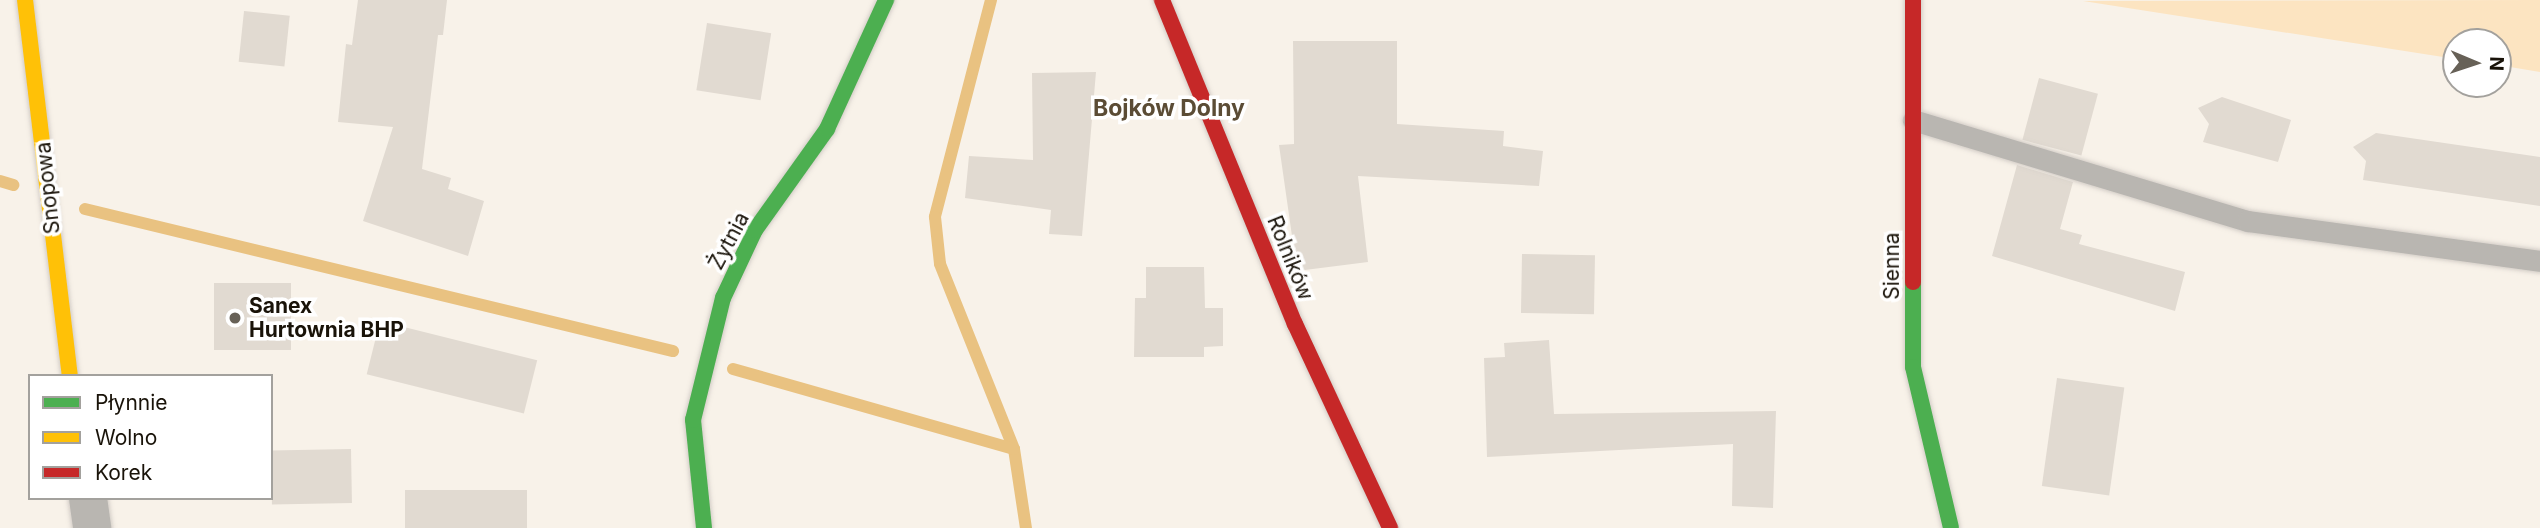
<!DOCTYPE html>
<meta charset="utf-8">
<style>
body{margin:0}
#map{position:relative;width:2540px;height:528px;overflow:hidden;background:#f8f2e9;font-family:Inter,sans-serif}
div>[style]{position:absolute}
.green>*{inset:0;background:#fce4c1}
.stream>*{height:12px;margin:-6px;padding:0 6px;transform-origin:6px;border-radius:6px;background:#e9c281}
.building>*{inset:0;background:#e1dad1;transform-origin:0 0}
.roads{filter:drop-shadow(0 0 2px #d3cdc7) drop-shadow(0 0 2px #d3cdc7)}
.lane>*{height:21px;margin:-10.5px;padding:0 10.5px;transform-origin:10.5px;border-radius:10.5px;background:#b9b6b1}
.street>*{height:38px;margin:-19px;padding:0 19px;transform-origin:19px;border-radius:19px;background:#b9b6b1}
.fast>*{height:16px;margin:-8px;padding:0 8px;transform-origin:8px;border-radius:8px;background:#4caf50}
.slow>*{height:16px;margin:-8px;padding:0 8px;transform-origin:8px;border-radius:8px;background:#ffc107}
.jam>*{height:16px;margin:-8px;padding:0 8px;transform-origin:8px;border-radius:8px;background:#c62828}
.dots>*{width:19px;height:19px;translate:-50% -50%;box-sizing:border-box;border:4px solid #fff;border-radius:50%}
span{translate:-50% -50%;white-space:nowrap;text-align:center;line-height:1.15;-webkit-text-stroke:7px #fff;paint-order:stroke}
.street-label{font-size:21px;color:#191309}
.poi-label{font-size:21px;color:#191309;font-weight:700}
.left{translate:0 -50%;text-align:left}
.neighbourhood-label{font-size:23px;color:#5b4c35;font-weight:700}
.legend{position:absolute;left:28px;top:374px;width:245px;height:126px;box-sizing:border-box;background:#fff;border:2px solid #a3a19d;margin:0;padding:9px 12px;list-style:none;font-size:21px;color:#191309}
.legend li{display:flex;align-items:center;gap:14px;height:35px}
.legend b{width:35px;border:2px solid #a3a19d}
.north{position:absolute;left:2442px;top:28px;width:70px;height:70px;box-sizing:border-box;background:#fff;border:2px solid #a3a19d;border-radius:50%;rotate:92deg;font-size:19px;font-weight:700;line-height:28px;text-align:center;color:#191309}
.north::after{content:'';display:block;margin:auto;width:24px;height:32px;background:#676157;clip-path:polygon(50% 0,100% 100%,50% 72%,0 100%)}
</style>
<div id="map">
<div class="green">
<div style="clip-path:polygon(2540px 0,2540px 72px,2498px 65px,2498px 42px,2456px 42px,2456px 59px,2083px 1px)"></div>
</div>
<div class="stream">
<div style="left:991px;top:0;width:224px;rotate:104.5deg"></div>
<div style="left:935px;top:217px;width:47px;rotate:83.9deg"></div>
<div style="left:940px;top:264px;width:199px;rotate:68.2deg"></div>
<div style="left:1014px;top:449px;width:80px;rotate:81.4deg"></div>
<div style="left:0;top:181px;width:14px;rotate:17deg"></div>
<div style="left:85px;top:209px;width:605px;rotate:13.58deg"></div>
<div style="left:733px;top:369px;width:292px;rotate:15.9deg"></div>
</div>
<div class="building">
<div style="clip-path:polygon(358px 0,447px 0,443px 35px,438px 35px,422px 169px,451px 178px,448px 189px,484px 201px,468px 256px,363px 221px,393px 127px,338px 122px,346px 44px,352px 45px)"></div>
<div style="left:244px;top:11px;width:46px;height:51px;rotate:6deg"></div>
<div style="left:707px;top:23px;width:65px;height:68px;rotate:9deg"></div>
<div style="clip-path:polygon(1293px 41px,1397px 41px,1397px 124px,1504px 131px,1503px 146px,1543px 151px,1539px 186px,1358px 176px,1368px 262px,1297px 271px,1279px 145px,1294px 144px)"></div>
<div style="clip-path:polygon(1096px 72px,1082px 236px,1049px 234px,1051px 210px,965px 198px,969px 156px,1033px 160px,1032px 73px)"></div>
<div style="left:2039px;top:78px;width:61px;height:64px;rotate:15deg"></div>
<div style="clip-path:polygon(2222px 97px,2291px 120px,2278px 162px,2203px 142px,2209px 124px,2198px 108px)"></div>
<div style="clip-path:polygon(2376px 133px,2540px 157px,2540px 206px,2363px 180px,2366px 161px,2353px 147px)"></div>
<div style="clip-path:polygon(2017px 165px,2073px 182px,2060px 229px,2082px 235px,2079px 244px,2185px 272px,2175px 311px,1992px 256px)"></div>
<div style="left:1522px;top:254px;width:73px;height:59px;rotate:1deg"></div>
<div style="clip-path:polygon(1146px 267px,1204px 267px,1205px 308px,1223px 308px,1223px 346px,1204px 347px,1204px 357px,1134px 357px,1135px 298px,1146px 298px)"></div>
<div style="left:214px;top:283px;width:77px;height:67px"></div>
<div style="left:380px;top:321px;width:162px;height:55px;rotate:14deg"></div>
<div style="clip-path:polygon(1549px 340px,1554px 414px,1776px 411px,1773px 508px,1732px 506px,1733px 444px,1487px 457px,1484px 358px,1505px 357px,1504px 343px)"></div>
<div style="left:2057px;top:378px;width:68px;height:109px;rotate:8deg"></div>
<div style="left:351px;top:449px;width:54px;height:80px;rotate:89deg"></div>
<div style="left:405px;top:490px;width:122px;height:38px"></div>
</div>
<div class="roads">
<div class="lane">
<div style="left:1913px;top:120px;width:350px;rotate:16.8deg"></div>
<div style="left:2248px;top:221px;width:295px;rotate:7.8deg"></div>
</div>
<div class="street">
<div style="left:88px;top:498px;width:30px;rotate:82deg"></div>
</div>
<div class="fast">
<div style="left:1913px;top:282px;width:85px;rotate:90deg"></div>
<div style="left:1913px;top:367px;width:165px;rotate:76.7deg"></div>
<div style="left:704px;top:528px;width:109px;rotate:-95.8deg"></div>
<div style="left:693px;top:420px;width:126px;rotate:-76.2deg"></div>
<div style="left:723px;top:298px;width:75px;rotate:-64.8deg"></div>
<div style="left:755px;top:230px;width:124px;rotate:-54.5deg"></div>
<div style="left:827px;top:129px;width:142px;rotate:-65.4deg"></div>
</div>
<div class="slow">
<div style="left:25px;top:0;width:379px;rotate:83.2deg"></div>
</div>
<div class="jam">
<div style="left:1162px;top:0;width:350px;rotate:67.7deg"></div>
<div style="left:1295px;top:324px;width:225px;rotate:65deg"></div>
<div style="left:1913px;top:0;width:282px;rotate:90deg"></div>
</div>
</div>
<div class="dots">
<div style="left:235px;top:318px;background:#676157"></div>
</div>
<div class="street-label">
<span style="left:48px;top:188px;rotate:-96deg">Snopowa</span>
<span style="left:729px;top:241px;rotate:-62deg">Żytnia</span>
<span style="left:1290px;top:258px;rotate:68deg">Rolników</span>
<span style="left:1892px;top:266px;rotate:-90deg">Sienna</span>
</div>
<div class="poi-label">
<span class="left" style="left:249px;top:318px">Sanex<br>Hurtownia BHP</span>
</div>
<div class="neighbourhood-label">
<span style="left:1169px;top:108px">Bojków Dolny</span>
</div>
<ul class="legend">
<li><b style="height:9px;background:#4caf50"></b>Płynnie</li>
<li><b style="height:9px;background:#ffc107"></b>Wolno</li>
<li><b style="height:9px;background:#c62828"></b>Korek</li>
</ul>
<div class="north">N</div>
</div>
